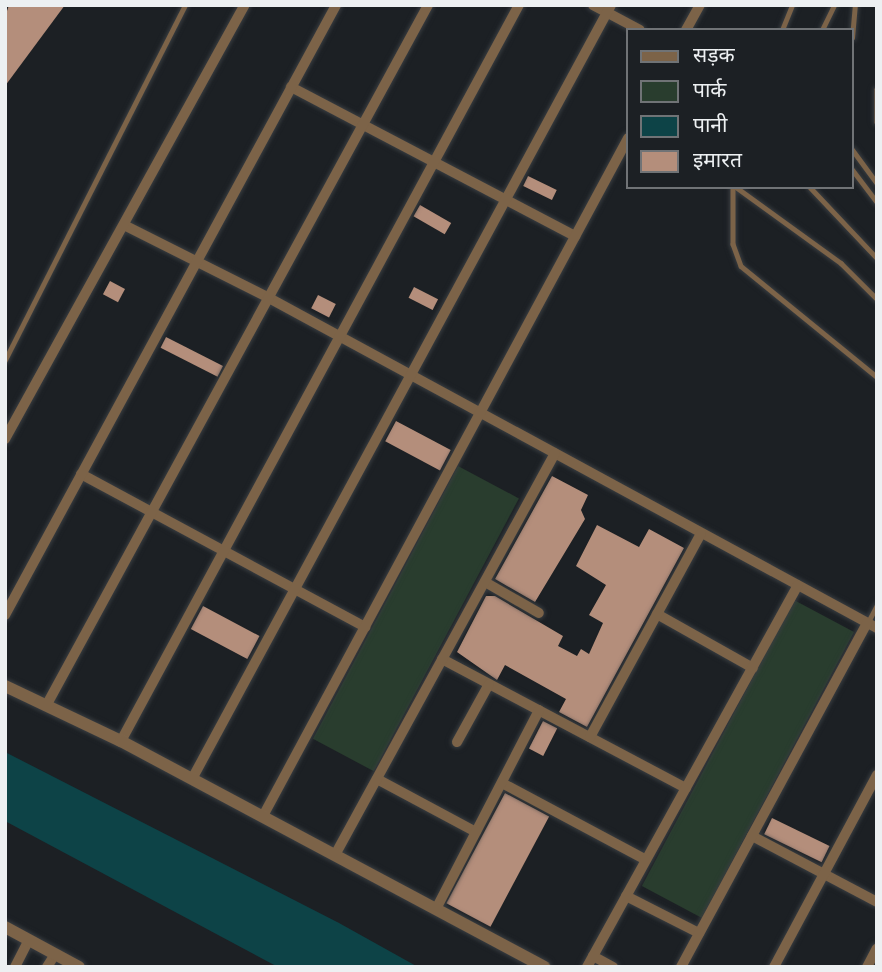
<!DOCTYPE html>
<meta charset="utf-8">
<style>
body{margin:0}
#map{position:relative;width:882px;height:972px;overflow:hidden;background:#1c2024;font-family:Signika,"Noto Sans Devanagari",sans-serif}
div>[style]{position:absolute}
.green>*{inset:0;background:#293d2e;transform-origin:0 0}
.water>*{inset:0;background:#0d4347}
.building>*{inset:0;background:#b48e7b;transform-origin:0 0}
.roads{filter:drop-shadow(0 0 2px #393d41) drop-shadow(0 0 2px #393d41)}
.service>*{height:4.5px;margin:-2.25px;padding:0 2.25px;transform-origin:2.25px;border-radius:2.25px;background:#7c6348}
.minor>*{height:10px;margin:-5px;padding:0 5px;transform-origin:5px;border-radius:5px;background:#7c6348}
.tertiary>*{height:12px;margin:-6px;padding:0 6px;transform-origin:6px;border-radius:6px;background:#7c6348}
span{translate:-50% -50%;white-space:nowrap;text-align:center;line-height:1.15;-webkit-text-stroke:7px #1c2024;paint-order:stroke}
.frame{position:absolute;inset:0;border:7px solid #edf0f2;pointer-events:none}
.legend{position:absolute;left:626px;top:28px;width:228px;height:161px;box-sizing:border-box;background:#1c2024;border:2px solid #707376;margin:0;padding:9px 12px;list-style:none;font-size:21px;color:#edf0f2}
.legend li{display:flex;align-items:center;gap:14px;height:35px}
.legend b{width:35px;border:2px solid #707376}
</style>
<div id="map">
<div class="green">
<div style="left:458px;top:466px;width:69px;height:309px;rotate:28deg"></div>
<div style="left:794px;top:600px;width:68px;height:324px;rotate:28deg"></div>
</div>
<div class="water">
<div style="clip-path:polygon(5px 752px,339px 923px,418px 967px,278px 967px,5px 821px)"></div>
</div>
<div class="building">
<div style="clip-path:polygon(9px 5px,65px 5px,5px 86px,5px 17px)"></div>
<div style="left:528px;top:176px;width:32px;height:11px;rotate:26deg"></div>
<div style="left:420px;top:205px;width:36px;height:13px;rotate:30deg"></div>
<div style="left:110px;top:281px;width:17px;height:15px;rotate:28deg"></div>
<div style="left:414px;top:287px;width:27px;height:12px;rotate:27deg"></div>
<div style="left:318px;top:295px;width:20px;height:15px;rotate:27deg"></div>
<div style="left:166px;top:337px;width:64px;height:12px;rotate:27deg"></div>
<div style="left:396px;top:421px;width:62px;height:23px;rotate:28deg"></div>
<div style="clip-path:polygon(552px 476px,588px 495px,581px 510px,585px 519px,535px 602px,495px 579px)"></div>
<div style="clip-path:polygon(597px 525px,639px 547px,649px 529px,684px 548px,587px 727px,559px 712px,566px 699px,505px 665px,497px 680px,457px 652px,486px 596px,495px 596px,563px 636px,558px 646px,577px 656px,581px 649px,589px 654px,603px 623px,589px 615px,606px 585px,576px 566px)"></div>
<div style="left:203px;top:606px;width:64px;height:26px;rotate:28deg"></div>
<div style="left:543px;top:721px;width:16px;height:31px;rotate:27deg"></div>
<div style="left:505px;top:793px;width:50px;height:125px;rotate:28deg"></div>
<div style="left:772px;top:818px;width:64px;height:18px;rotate:26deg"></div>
</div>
<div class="roads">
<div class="service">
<div style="left:782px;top:30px;width:27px;rotate:-68deg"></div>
<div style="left:822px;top:30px;width:28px;rotate:-64deg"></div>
<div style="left:852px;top:38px;width:33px;rotate:-85deg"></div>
<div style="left:877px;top:89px;width:33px;rotate:90deg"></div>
<div style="left:852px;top:149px;width:42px;rotate:53.7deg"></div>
<div style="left:852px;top:169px;width:41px;rotate:52.9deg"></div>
<div style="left:733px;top:187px;width:57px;rotate:90deg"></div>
<div style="left:733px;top:244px;width:23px;rotate:70deg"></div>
<div style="left:741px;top:266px;width:176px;rotate:39.2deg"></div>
<div style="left:736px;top:187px;width:130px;rotate:35.9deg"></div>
<div style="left:841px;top:263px;width:51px;rotate:45deg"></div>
<div style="left:810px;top:187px;width:98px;rotate:46.7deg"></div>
<div style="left:5px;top:360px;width:398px;rotate:-63.1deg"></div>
<div style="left:868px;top:622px;width:19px;rotate:-62deg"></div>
</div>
<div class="minor">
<div style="left:593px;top:5px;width:53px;rotate:28deg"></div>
<div style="left:686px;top:30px;width:29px;rotate:-61deg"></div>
<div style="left:291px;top:87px;width:321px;rotate:27.7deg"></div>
<div style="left:124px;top:225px;width:162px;rotate:26.7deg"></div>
<div style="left:269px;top:298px;width:692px;rotate:28.49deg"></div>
<div style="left:5px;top:439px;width:496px;rotate:-61.1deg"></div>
<div style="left:81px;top:474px;width:323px;rotate:28.3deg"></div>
<div style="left:485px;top:582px;width:62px;rotate:29.9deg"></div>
<div style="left:657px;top:614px;width:110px;rotate:29.4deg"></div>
<div style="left:5px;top:615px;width:694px;rotate:-61.51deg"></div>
<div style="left:442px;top:659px;width:276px;rotate:27.9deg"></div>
<div style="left:46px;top:706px;width:798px;rotate:-61.41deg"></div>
<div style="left:590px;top:737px;width:232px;rotate:-61.4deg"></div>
<div style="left:121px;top:741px;width:837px;rotate:-61.6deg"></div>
<div style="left:457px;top:742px;width:66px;rotate:-61.1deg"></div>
<div style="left:192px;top:779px;width:880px;rotate:-61.57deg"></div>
<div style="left:377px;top:779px;width:112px;rotate:28.2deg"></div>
<div style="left:502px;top:783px;width:163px;rotate:28.1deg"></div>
<div style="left:263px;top:816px;width:770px;rotate:-61.7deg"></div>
<div style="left:752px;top:836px;width:141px;rotate:27.8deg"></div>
<div style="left:335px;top:855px;width:458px;rotate:-61.3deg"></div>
<div style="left:626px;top:896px;width:82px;rotate:26.9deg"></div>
<div style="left:436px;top:909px;width:224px;rotate:-62.6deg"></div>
<div style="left:593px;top:956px;width:23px;rotate:29deg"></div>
<div style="left:15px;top:967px;width:30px;rotate:-63deg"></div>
<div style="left:47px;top:967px;width:15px;rotate:-58deg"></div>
<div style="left:587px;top:967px;width:436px;rotate:-61.1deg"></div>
<div style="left:681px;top:967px;width:391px;rotate:-61.6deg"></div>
<div style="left:774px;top:967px;width:218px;rotate:-61.8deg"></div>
<div style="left:867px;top:967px;width:21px;rotate:-62deg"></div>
</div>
<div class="tertiary">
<div style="left:5px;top:686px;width:128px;rotate:25.4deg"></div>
<div style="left:121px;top:741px;width:480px;rotate:28.1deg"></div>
<div style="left:5px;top:927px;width:84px;rotate:28.4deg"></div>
</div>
</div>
<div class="frame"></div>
<ul class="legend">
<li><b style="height:9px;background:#7c6348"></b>सड़क</li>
<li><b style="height:19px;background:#293d2e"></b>पार्क</li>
<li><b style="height:19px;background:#0d4347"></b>पानी</li>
<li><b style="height:19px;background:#b48e7b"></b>इमारत</li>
</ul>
</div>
